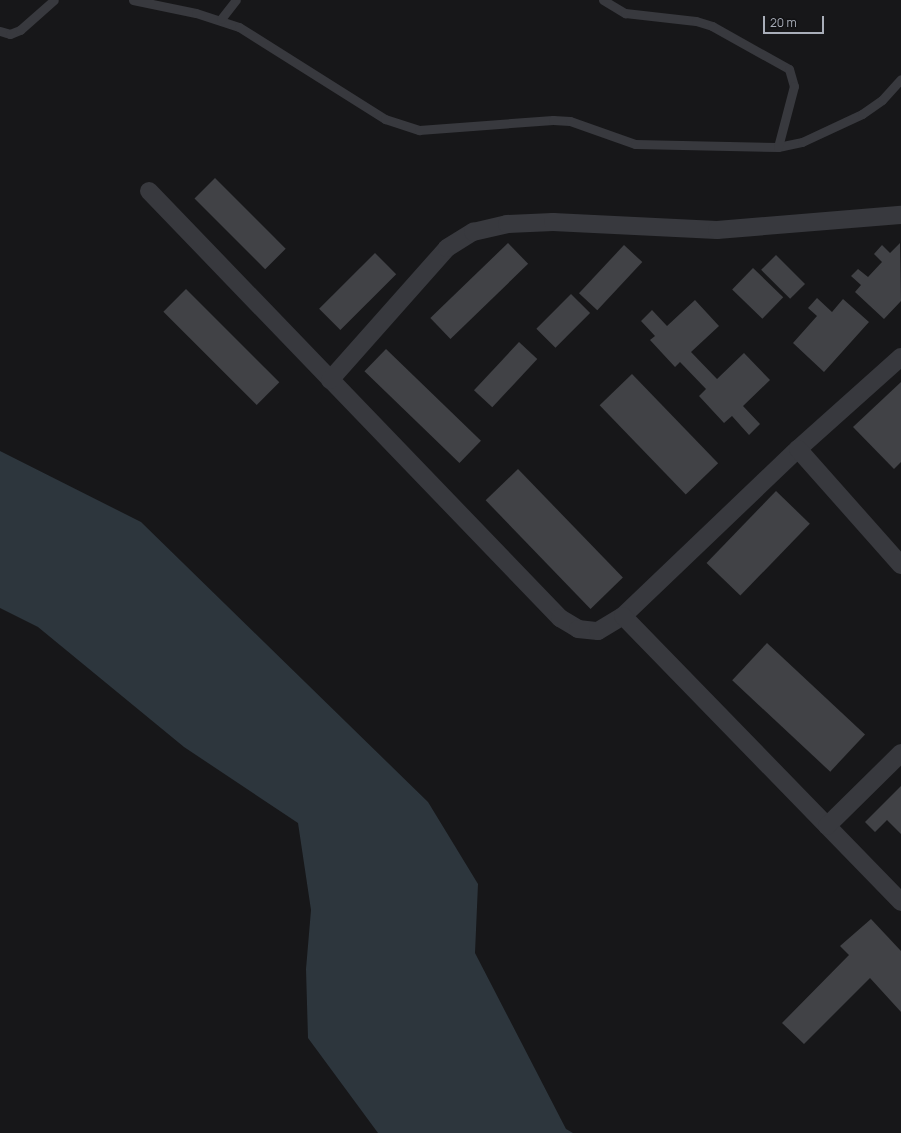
<!DOCTYPE html>
<style>
body{margin:0}
#map{position:relative;width:901px;height:1133px;overflow:hidden;background:#171719;font-family:Manrope,sans-serif}
div>[style]{position:absolute}
.water>*{inset:0;background:#2d363d}
.building>*{inset:0;background:#414246;transform-origin:0 0}
.service>*{height:9px;margin:-4.5px;padding:0 4.5px;transform-origin:4.5px;border-radius:4.5px;background:#38393e}
.minor>*{height:18px;margin:-9px;padding:0 9px;transform-origin:9px;border-radius:9px;background:#38393e}
span{translate:-50% -50%;white-space:nowrap;text-align:center;line-height:1.15;-webkit-text-stroke:3px #121214;paint-order:stroke}
.scale{position:absolute;left:763px;top:16px;width:61px;height:18px;box-sizing:border-box;border:2px solid #a9aeb9;border-top:0;padding-left:5px;font-size:12px;line-height:14px;white-space:nowrap;color:#a9aeb9;-webkit-text-stroke:3px #121214;paint-order:stroke}
</style>
<div id="map">
<div class="water">
<div style="clip-path:polygon(0 451px,141px 522px,428px 802px,478px 884px,475px 953px,566px 1129px,573px 1133px,378px 1133px,308px 1038px,306px 969px,311px 910px,298px 823px,184px 747px,38px 627px,0 608px)"></div>
</div>
<div class="building">
<div style="left:215px;top:178px;width:100px;height:29px;rotate:45deg"></div>
<div style="left:508px;top:243px;width:29px;height:108px;rotate:46deg"></div>
<div style="clip-path:polygon(900px 243px,901px 301px,884px 319px,855px 292px,861px 285px,851px 276px,858px 269px,868px 277px,882px 262px,874px 254px,882px 245px,890px 253px)"></div>
<div style="left:624px;top:245px;width:25px;height:66px;rotate:43deg"></div>
<div style="left:375px;top:253px;width:30px;height:79px;rotate:45deg"></div>
<div style="left:776px;top:255px;width:41px;height:21px;rotate:45deg"></div>
<div style="left:753px;top:268px;width:42px;height:30px;rotate:44deg"></div>
<div style="left:186px;top:289px;width:132px;height:32px;rotate:45deg"></div>
<div style="left:571px;top:294px;width:27px;height:49px;rotate:45deg"></div>
<div style="clip-path:polygon(817px 298px,832px 312px,843px 299px,869px 322px,824px 372px,793px 343px,817px 316px,808px 308px)"></div>
<div style="clip-path:polygon(695px 300px,719px 326px,691px 352px,717px 379px,744px 353px,770px 380px,743px 406px,760px 424px,749px 435px,732px 416px,724px 423px,699px 396px,706px 389px,680px 362px,675px 367px,650px 340px,655px 336px,641px 321px,652px 310px,667px 326px)"></div>
<div style="left:519px;top:342px;width:25px;height:66px;rotate:43deg"></div>
<div style="left:386px;top:349px;width:132px;height:31px;rotate:44deg"></div>
<div style="left:632px;top:374px;width:124px;height:45px;rotate:46deg"></div>
<div style="clip-path:polygon(901px 382px,901px 462px,894px 469px,853px 427px)"></div>
<div style="left:518px;top:469px;width:151px;height:45px;rotate:46deg"></div>
<div style="left:776px;top:491px;width:47px;height:100px;rotate:44deg"></div>
<div style="left:767px;top:643px;width:134px;height:51px;rotate:43deg"></div>
<div style="clip-path:polygon(901px 786px,901px 834px,887px 820px,875px 832px,865px 822px)"></div>
<div style="clip-path:polygon(871px 919px,901px 951px,901px 1012px,870px 978px,804px 1044px,782px 1023px,849px 955px,840px 946px)"></div>
</div>
<div class="service">
<div style="left:133px;top:0;width:64px;rotate:11.7deg"></div>
<div style="left:196px;top:13px;width:45px;rotate:18deg"></div>
<div style="left:239px;top:27px;width:173px;rotate:32.2deg"></div>
<div style="left:385px;top:119px;width:36px;rotate:18deg"></div>
<div style="left:419px;top:130px;width:134px;rotate:-4.3deg"></div>
<div style="left:553px;top:120px;width:17px;rotate:3deg"></div>
<div style="left:570px;top:121px;width:69px;rotate:19.5deg"></div>
<div style="left:635px;top:144px;width:143px;rotate:1.2deg"></div>
<div style="left:778px;top:147px;width:25px;rotate:-12deg"></div>
<div style="left:802px;top:142px;width:66px;rotate:-25deg"></div>
<div style="left:862px;top:114px;width:24px;rotate:-35deg"></div>
<div style="left:882px;top:100px;width:28px;rotate:-48deg"></div>
<div style="left:603px;top:0;width:26px;rotate:31deg"></div>
<div style="left:625px;top:13px;width:71px;rotate:6.4deg"></div>
<div style="left:696px;top:21px;width:17px;rotate:17deg"></div>
<div style="left:712px;top:26px;width:88px;rotate:29.2deg"></div>
<div style="left:789px;top:69px;width:18px;rotate:74deg"></div>
<div style="left:794px;top:86px;width:63px;rotate:104.7deg"></div>
<div style="left:221px;top:19px;width:24px;rotate:-52deg"></div>
<div style="left:0;top:31px;width:10px;rotate:17deg"></div>
<div style="left:10px;top:34px;width:11px;rotate:-22deg"></div>
<div style="left:20px;top:30px;width:45px;rotate:-41.4deg"></div>
</div>
<div class="minor">
<div style="left:149px;top:191px;width:593px;rotate:46.09deg"></div>
<div style="left:560px;top:618px;width:21px;rotate:31deg"></div>
<div style="left:578px;top:629px;width:20px;rotate:6deg"></div>
<div style="left:598px;top:631px;width:29px;rotate:-31deg"></div>
<div style="left:623px;top:616px;width:242px;rotate:-43.7deg"></div>
<div style="left:798px;top:449px;width:138px;rotate:-41.8deg"></div>
<div style="left:330px;top:380px;width:176px;rotate:-48.4deg"></div>
<div style="left:447px;top:248px;width:31px;rotate:-32deg"></div>
<div style="left:473px;top:232px;width:35px;rotate:-13deg"></div>
<div style="left:507px;top:224px;width:46px;rotate:-2.5deg"></div>
<div style="left:553px;top:222px;width:164px;rotate:2.8deg"></div>
<div style="left:717px;top:230px;width:185px;rotate:-4.7deg"></div>
<div style="left:798px;top:449px;width:155px;rotate:48.4deg"></div>
<div style="left:623px;top:616px;width:399px;rotate:45.8deg"></div>
<div style="left:827px;top:826px;width:104px;rotate:-44.6deg"></div>
</div>
<div class="scale">20 m</div>
</div>
